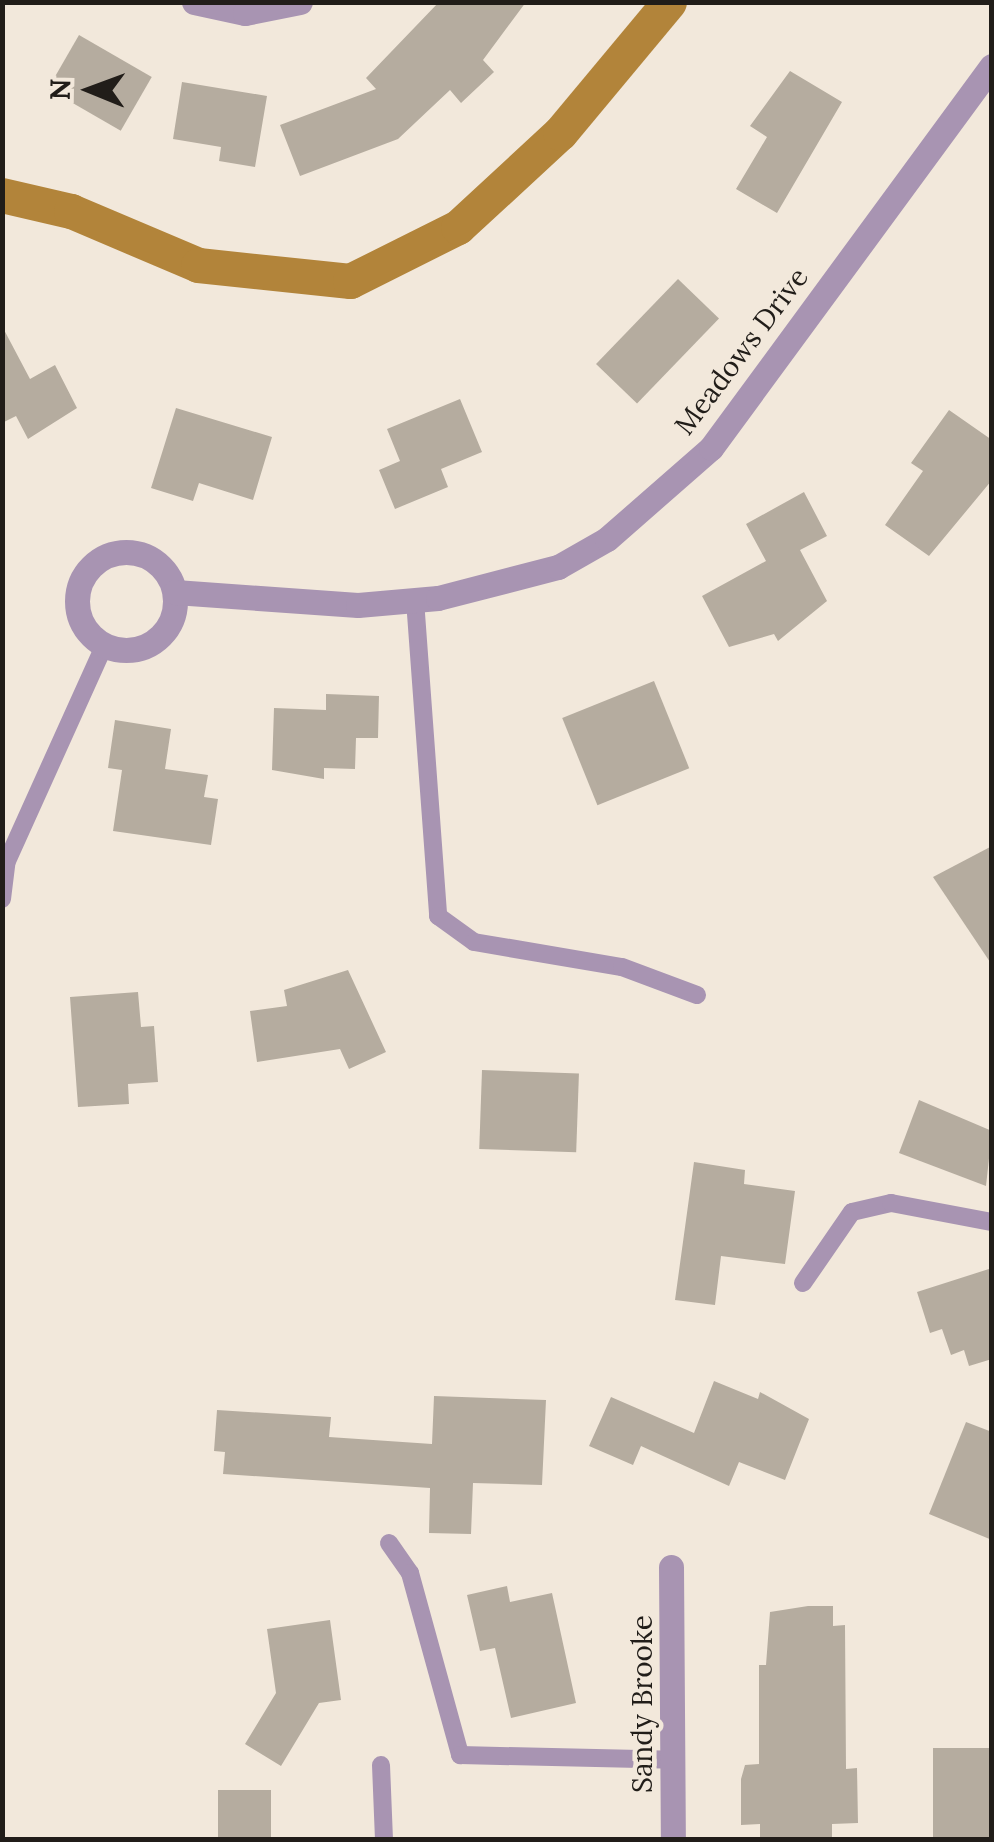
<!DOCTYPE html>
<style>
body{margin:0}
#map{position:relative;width:994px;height:1842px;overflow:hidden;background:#f2e8db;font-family:Lora,serif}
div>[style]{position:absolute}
.canal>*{height:35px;margin:-17.5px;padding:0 17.5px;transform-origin:17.5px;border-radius:17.5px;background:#b2843a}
.building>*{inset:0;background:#b5ac9f;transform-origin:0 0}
.lane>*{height:18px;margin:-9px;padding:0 9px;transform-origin:9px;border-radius:9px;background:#a894b2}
.street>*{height:25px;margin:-12.5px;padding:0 12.5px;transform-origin:12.5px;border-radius:12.5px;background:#a894b2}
.street>.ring{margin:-12.5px;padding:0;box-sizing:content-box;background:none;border:25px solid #a894b2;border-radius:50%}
span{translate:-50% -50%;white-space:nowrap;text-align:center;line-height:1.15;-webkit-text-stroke:9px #f2e8db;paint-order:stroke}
.street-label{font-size:28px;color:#211d19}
.frame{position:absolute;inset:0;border:5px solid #211d19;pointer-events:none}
.north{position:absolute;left:40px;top:40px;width:100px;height:100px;-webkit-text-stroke:8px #f2e8db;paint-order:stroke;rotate:271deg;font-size:28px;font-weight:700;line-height:40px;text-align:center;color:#211d19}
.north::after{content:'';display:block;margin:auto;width:35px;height:45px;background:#211d19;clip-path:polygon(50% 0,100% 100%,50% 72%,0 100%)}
</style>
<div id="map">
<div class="canal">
<div style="left:2px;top:195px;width:71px;rotate:13.1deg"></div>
<div style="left:71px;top:211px;width:138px;rotate:23deg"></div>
<div style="left:198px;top:265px;width:153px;rotate:6deg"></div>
<div style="left:350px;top:281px;width:121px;rotate:-26.6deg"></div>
<div style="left:458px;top:227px;width:139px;rotate:-42.7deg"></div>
<div style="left:560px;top:133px;width:170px;rotate:-50.2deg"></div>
</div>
<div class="building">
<div style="clip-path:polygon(439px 2px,526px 2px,483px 60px,494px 72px,461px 103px,450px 90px,398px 139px,300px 176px,280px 125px,376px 89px,366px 78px)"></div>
<div style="left:79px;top:35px;width:84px;height:62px;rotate:30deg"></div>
<div style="clip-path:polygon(790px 71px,842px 102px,777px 213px,736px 189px,767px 137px,750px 126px)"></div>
<div style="clip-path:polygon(182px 82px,267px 96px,255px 167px,219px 161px,221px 147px,173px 139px)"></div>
<div style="left:678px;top:279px;width:57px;height:118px;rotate:44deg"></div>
<div style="clip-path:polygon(2px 326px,30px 379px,55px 365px,77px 408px,28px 439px,16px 416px,2px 423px)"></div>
<div style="clip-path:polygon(460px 399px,482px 452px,441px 469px,448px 487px,395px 509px,379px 470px,400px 461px,387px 429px)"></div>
<div style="clip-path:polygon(176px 408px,272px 437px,253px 500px,199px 483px,193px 501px,151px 488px)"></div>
<div style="clip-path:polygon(949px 410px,992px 440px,992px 480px,929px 556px,885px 525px,923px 471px,911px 463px)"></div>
<div style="clip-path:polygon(804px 492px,827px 536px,800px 550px,827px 601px,778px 641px,774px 634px,729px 647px,702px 596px,766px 561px,746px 524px)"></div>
<div style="left:654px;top:681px;width:94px;height:99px;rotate:68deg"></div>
<div style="clip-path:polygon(326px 694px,379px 696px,378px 738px,356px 738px,355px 769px,324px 768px,324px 779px,272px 770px,274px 708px,326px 710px)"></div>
<div style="clip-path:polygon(115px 720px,171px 729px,165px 769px,208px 775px,204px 797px,218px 799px,211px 845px,113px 831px,122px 770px,108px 768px)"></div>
<div style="clip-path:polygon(992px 846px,992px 965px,933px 877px)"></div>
<div style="clip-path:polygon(348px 970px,386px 1052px,349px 1069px,340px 1049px,257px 1062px,250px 1011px,287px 1006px,284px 990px)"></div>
<div style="clip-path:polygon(138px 992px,141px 1027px,154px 1026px,158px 1082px,128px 1084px,129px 1104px,78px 1107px,70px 997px)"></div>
<div style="left:482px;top:1070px;width:97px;height:79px;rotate:2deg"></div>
<div style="clip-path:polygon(919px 1100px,992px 1131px,986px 1186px,899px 1153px)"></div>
<div style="clip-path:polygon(694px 1162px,745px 1170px,744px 1184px,795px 1191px,785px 1264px,721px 1256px,715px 1305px,675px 1300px)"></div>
<div style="clip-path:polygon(992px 1268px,992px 1359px,969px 1366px,964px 1350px,951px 1355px,942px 1329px,930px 1333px,917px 1292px)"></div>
<div style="clip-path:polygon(714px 1381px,758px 1399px,760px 1392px,809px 1419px,785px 1480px,739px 1462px,729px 1486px,641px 1446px,633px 1465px,589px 1446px,611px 1397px,694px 1433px)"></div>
<div style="clip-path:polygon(434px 1396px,546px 1400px,542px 1485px,473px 1483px,471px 1534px,429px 1533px,430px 1488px,223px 1474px,225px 1452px,214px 1451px,217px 1410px,331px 1417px,329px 1437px,432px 1444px)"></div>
<div style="clip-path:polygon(966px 1422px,992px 1432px,992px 1540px,929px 1514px)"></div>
<div style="clip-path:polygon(507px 1586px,510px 1602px,552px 1593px,576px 1703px,511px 1718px,495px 1648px,480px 1651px,467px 1595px)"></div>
<div style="clip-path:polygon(808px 1606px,833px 1606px,833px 1626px,845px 1625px,846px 1769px,857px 1768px,858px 1823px,832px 1824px,832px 1840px,760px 1840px,760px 1824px,741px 1825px,741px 1779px,745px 1765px,759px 1764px,759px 1665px,766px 1665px,770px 1612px)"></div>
<div style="clip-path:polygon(330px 1620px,341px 1700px,319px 1703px,281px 1766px,245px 1744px,276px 1693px,267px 1629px)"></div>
<div style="left:933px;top:1748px;width:59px;height:92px"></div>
<div style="left:218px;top:1790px;width:53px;height:50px"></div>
</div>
<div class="lane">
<div style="left:415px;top:600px;width:317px;rotate:85.8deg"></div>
<div style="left:438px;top:916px;width:44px;rotate:35.8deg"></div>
<div style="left:474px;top:942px;width:150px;rotate:9.6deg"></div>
<div style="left:622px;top:967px;width:80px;rotate:20.5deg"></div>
<div style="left:2px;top:899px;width:38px;rotate:-83deg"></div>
<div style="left:7px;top:861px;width:236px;rotate:-65.7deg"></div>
<div style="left:803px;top:1283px;width:86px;rotate:-55.4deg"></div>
<div style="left:852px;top:1212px;width:40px;rotate:-13deg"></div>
<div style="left:891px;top:1203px;width:103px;rotate:10.7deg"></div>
<div style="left:389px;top:1543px;width:37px;rotate:55deg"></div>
<div style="left:410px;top:1573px;width:189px;rotate:74.6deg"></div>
<div style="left:460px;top:1755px;width:213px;rotate:1.3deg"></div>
<div style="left:381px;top:1765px;width:75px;rotate:87.7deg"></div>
</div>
<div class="street">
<div style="left:194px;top:2px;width:52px;rotate:12.2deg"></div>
<div style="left:245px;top:13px;width:56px;rotate:-11.3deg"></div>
<div class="ring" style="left:77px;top:552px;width:73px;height:73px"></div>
<div style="left:175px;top:592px;width:183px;rotate:4.1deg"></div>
<div style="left:358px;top:605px;width:80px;rotate:-5deg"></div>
<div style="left:438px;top:598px;width:124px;rotate:-14.5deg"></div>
<div style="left:558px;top:567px;width:56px;rotate:-29.7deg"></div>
<div style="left:607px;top:539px;width:138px;rotate:-41.2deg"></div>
<div style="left:711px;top:448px;width:474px;rotate:-53.7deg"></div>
<div style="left:671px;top:1567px;width:273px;rotate:89.6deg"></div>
</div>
<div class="street-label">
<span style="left:741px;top:351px;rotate:-53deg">Meadows Drive</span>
<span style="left:642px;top:1704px;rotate:-90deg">Sandy Brooke</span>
</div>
<div class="frame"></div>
<div class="north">N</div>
</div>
